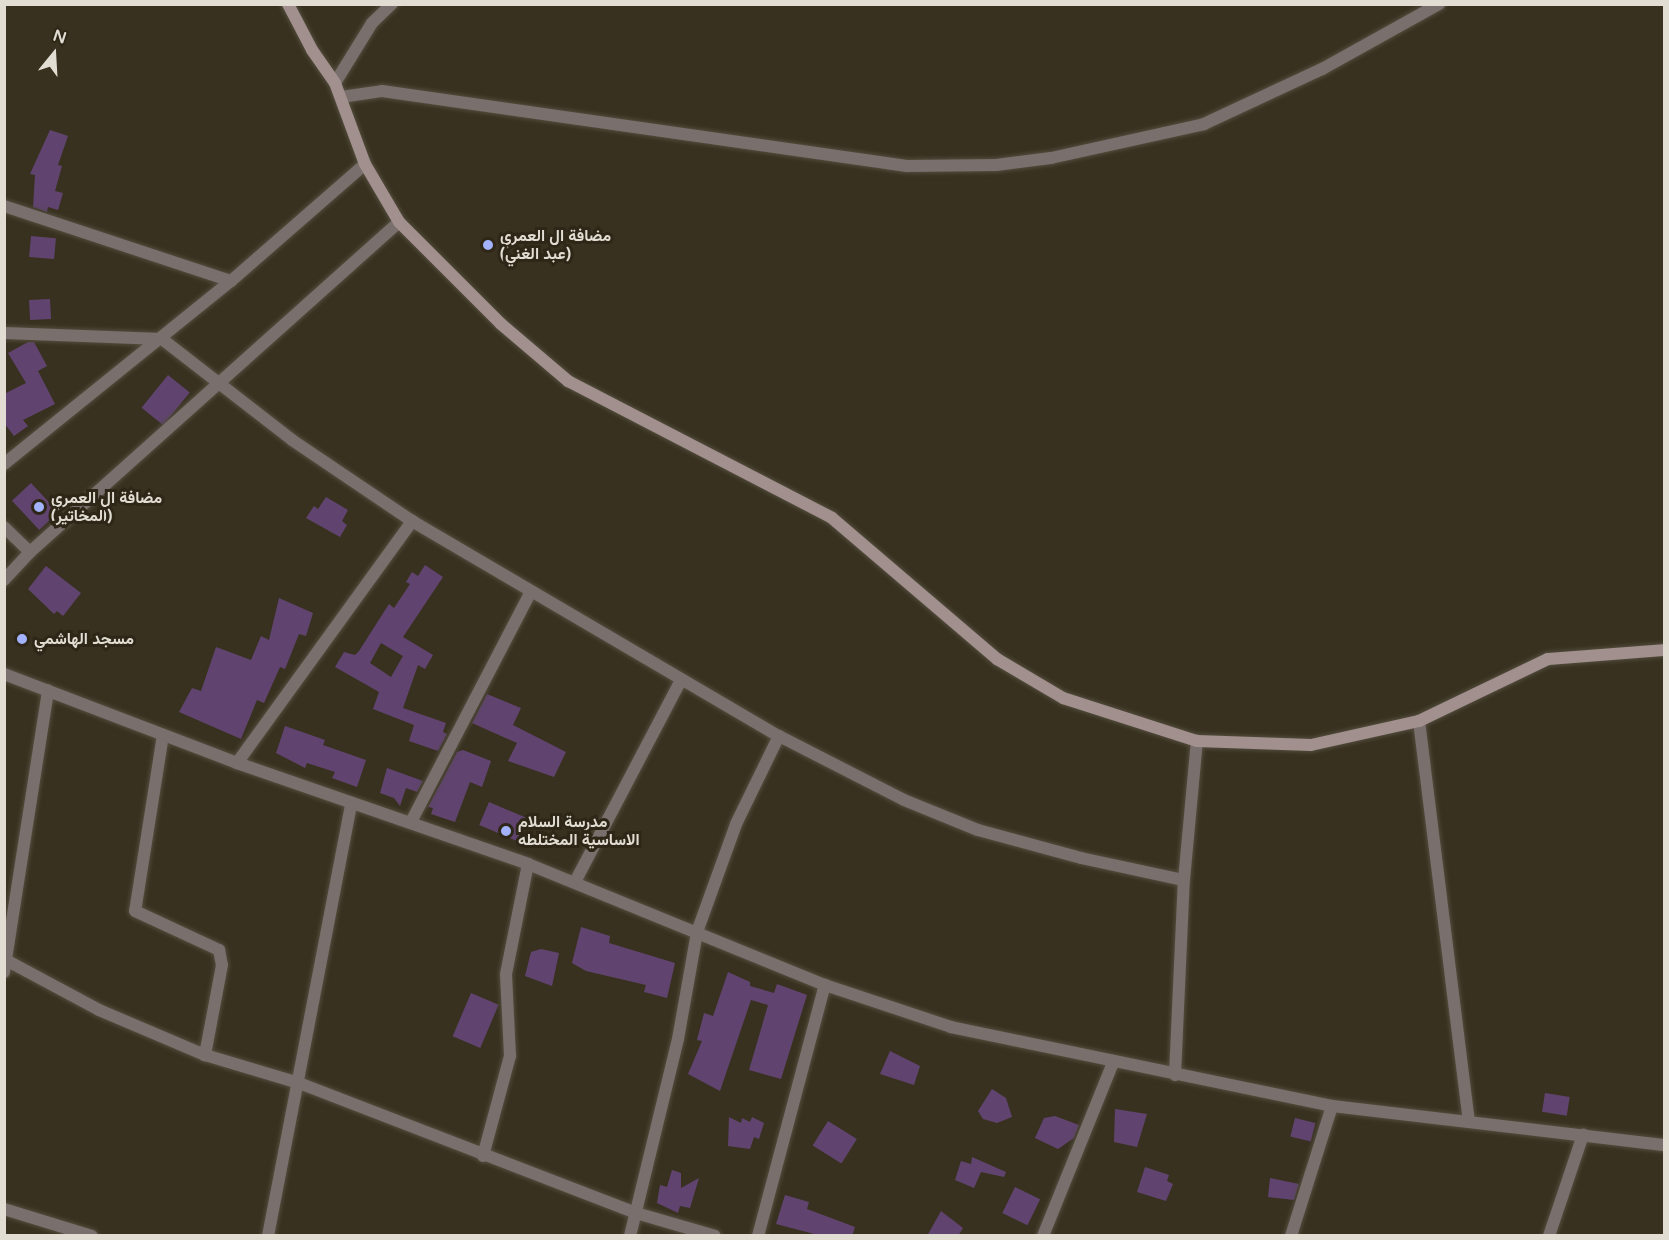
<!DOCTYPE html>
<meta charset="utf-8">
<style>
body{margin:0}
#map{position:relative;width:1669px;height:1240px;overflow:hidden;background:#383120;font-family:"Varela Round",Vazirmatn,sans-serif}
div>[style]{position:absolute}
.building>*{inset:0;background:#60446f;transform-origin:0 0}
.roads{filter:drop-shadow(0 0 2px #534d3d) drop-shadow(0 0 2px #534d3d)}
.street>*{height:12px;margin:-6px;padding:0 6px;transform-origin:6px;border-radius:6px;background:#796f6d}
.secondary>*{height:12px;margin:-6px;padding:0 6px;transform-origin:6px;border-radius:6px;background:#a1908e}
.dots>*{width:16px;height:16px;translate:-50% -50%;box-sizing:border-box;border:3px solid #2e2717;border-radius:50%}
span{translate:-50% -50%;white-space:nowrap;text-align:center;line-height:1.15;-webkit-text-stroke:6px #2e2717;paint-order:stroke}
.poi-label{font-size:16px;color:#e2ddd3;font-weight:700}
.left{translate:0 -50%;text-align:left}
.frame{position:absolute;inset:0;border:6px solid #e2ddd3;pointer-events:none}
.north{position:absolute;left:24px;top:24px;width:60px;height:60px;-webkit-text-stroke:4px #2e2717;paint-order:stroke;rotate:18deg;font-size:16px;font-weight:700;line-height:24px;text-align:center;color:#e2ddd3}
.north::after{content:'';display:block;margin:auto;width:21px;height:27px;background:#e2ddd3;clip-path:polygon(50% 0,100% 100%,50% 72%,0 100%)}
</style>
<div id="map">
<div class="building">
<div style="clip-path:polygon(50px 130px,68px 136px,58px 165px,62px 166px,55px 191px,63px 193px,58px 210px,48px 207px,47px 212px,33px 207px,35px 175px,30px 174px)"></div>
<div style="left:31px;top:236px;width:25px;height:21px;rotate:5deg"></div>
<div style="left:50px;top:299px;width:20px;height:21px;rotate:87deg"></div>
<div style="clip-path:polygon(28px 342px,34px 342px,47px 366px,38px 371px,55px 404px,23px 420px,28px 426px,14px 436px,4px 423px,4px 394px,26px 383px,8px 353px)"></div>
<div style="left:168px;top:375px;width:28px;height:42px;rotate:39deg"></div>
<div style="left:31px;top:483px;width:40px;height:26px;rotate:47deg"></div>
<div style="clip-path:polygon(326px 497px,348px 510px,342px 521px,347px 525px,340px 537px,306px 518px,314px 506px,318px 509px)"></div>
<div style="clip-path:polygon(evenodd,425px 565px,443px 577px,403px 637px,433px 655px,425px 669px,418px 665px,403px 708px,446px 723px,443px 732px,447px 734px,438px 751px,409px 741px,414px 725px,373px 709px,379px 692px,335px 667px,344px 652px,355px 655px,359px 651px,389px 604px,394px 608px,410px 584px,406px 582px,412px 572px,418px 576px,425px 565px,381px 643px,403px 656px,391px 677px,370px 663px,381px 643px)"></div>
<div style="clip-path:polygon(46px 566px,81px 593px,63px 616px,57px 611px,54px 614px,28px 589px)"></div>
<div style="clip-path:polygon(279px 598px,313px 613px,306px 636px,299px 634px,285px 669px,280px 667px,264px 703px,257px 700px,241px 739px,179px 712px,192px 688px,201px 691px,216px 647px,251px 660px,261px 636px,269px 640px)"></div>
<div style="clip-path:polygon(487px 694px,521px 708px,513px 725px,566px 752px,554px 777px,508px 761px,517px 743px,472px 723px)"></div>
<div style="clip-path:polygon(285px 726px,325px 740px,323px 745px,366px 760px,357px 787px,332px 778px,335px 772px,307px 763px,305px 768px,276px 753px)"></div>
<div style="clip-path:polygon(463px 750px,491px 761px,482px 787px,470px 782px,455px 822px,431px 814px,433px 808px,428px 807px,457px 752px)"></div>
<div style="clip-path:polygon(387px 768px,423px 781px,417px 792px,406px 788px,400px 806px,394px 798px,380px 793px)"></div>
<div style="left:489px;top:802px;width:41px;height:25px;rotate:23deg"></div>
<div style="clip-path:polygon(581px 927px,610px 936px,609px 943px,675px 963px,667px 998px,644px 992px,646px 985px,586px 971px,572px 963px)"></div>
<div style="clip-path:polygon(541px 949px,559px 953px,552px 986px,525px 976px,531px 952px)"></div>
<div style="clip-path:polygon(728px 972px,750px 982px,750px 986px,774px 993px,777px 984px,807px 995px,781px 1079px,749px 1070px,768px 1005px,751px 1000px,720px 1091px,688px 1074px,702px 1041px,697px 1040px,704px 1013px,713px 1016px)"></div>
<div style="left:471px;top:993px;width:30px;height:47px;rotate:23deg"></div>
<div style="clip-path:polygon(890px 1051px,920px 1066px,914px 1085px,880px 1074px)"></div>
<div style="clip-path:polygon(992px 1089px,1006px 1098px,1012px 1117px,997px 1123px,983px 1119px,978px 1111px)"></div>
<div style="left:1545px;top:1093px;width:25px;height:19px;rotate:9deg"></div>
<div style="clip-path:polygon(1115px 1109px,1147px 1114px,1137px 1147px,1114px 1142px)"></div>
<div style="clip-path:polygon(1055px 1116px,1079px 1125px,1074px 1138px,1058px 1149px,1035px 1138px,1044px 1118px)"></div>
<div style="clip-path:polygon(729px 1117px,741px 1123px,742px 1118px,750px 1122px,752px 1117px,764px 1123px,759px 1139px,754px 1137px,750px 1149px,728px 1146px)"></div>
<div style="left:1295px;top:1118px;width:21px;height:19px;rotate:14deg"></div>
<div style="left:828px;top:1121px;width:34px;height:29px;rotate:32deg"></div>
<div style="clip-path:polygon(972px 1157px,1006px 1172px,1004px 1177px,981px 1172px,974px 1188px,955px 1180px,961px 1161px,971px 1164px)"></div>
<div style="clip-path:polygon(1145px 1167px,1169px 1175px,1167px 1181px,1173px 1184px,1166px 1201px,1137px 1192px)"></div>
<div style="clip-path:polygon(672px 1170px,681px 1173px,681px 1188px,699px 1178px,690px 1208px,680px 1206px,678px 1213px,657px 1203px,660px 1185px,667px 1187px)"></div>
<div style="clip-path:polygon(1270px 1178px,1299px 1184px,1294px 1200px,1268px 1197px)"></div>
<div style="left:1015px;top:1187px;width:28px;height:29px;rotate:26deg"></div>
<div style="clip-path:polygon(785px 1195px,809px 1202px,807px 1209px,855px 1227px,852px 1236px,822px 1236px,776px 1224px)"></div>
<div style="clip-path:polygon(941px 1211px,963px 1228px,958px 1236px,927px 1236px)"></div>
</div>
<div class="roads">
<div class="street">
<div style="left:335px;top:83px;width:70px;rotate:-58.3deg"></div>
<div style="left:372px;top:23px;width:28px;rotate:-44deg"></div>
<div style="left:341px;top:97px;width:41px;rotate:-8.3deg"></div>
<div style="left:382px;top:91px;width:530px;rotate:8.13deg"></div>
<div style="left:907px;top:166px;width:89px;rotate:-0.6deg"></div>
<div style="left:996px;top:165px;width:55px;rotate:-7.3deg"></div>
<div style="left:1051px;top:158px;width:157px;rotate:-12.5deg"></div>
<div style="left:1204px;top:124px;width:130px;rotate:-25deg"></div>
<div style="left:1322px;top:69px;width:134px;rotate:-29.1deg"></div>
<div style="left:4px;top:206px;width:239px;rotate:18.3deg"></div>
<div style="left:4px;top:333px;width:158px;rotate:2.2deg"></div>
<div style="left:162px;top:339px;width:165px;rotate:37.8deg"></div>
<div style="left:292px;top:440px;width:145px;rotate:34deg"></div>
<div style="left:412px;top:521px;width:425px;rotate:30.4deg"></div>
<div style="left:779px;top:736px;width:140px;rotate:27.1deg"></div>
<div style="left:904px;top:800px;width:80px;rotate:22.1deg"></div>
<div style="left:978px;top:830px;width:107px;rotate:15.2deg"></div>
<div style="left:1081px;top:858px;width:105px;rotate:12.1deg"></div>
<div style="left:4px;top:464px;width:292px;rotate:-38.9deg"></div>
<div style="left:231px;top:281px;width:178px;rotate:-41.1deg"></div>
<div style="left:4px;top:527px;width:36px;rotate:44deg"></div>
<div style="left:4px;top:580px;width:38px;rotate:-47deg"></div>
<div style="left:30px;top:552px;width:495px;rotate:-41.8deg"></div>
<div style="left:4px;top:674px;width:249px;rotate:20.9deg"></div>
<div style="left:237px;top:763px;width:308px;rotate:19.1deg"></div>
<div style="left:528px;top:864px;width:321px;rotate:22.2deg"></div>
<div style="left:825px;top:985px;width:133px;rotate:18.4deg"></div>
<div style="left:951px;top:1027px;width:389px;rotate:11.7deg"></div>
<div style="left:1332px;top:1106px;width:334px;rotate:6.7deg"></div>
<div style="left:1419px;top:721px;width:403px;rotate:82.9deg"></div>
<div style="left:163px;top:735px;width:178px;rotate:99deg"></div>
<div style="left:135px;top:911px;width:93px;rotate:24.9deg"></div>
<div style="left:219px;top:950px;width:15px;rotate:79deg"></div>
<div style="left:222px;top:965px;width:92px;rotate:100.7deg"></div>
<div style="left:237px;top:763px;width:299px;rotate:-54.1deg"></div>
<div style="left:411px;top:822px;width:258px;rotate:-62.5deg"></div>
<div style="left:575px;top:882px;width:228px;rotate:-62.3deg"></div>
<div style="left:4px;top:959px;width:108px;rotate:28.2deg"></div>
<div style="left:99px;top:1010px;width:115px;rotate:23deg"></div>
<div style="left:205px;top:1055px;width:98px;rotate:16.6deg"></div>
<div style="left:299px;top:1083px;width:361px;rotate:21.1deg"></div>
<div style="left:636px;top:1213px;width:82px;rotate:16.2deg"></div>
<div style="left:4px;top:972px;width:285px;rotate:-81.1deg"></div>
<div style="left:1175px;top:1075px;width:195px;rotate:-87.4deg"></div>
<div style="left:1184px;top:880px;width:140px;rotate:-84.7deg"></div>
<div style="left:483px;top:1156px;width:104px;rotate:-74.9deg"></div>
<div style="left:510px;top:1056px;width:82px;rotate:-92.8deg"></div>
<div style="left:506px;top:974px;width:112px;rotate:-78.7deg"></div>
<div style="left:4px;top:1209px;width:92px;rotate:17.1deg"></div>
<div style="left:268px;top:1236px;width:440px;rotate:-79.1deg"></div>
<div style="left:630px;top:1236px;width:203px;rotate:-76.3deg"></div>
<div style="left:678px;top:1039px;width:109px;rotate:-79.9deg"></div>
<div style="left:697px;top:932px;width:115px;rotate:-70.1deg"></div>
<div style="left:736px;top:824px;width:98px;rotate:-64deg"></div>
<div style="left:758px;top:1236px;width:260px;rotate:-75.1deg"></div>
<div style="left:1043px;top:1236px;width:187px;rotate:-68deg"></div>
<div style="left:1291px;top:1236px;width:136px;rotate:-72.5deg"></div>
<div style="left:1549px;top:1236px;width:107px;rotate:-71.4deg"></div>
</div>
<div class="secondary">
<div style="left:288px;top:4px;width:52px;rotate:62.4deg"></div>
<div style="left:312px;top:50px;width:40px;rotate:55.1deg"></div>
<div style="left:335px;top:83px;width:86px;rotate:69.7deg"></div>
<div style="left:365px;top:164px;width:67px;rotate:59.6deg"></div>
<div style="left:399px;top:222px;width:144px;rotate:45deg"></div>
<div style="left:501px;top:324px;width:88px;rotate:40.4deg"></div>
<div style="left:568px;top:381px;width:297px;rotate:27.4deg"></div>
<div style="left:832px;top:518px;width:217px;rotate:40.5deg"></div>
<div style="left:997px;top:659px;width:77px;rotate:30.6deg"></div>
<div style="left:1063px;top:698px;width:141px;rotate:17.8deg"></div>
<div style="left:1197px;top:741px;width:114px;rotate:2deg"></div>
<div style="left:1311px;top:745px;width:111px;rotate:-12.5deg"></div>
<div style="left:1419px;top:721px;width:143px;rotate:-25.7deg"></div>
<div style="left:1548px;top:659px;width:116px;rotate:-4.4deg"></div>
</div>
</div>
<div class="dots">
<div style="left:488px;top:245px;background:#a3b2fd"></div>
<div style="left:39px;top:507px;background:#a3b2fd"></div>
<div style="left:22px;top:639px;background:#a3b2fd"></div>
<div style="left:506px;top:831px;background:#a3b2fd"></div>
</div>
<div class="poi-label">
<span class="left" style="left:500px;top:245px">مضافة ال العمري<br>(عبد الغني)</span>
<span class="left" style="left:51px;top:507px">مضافة ال العمري<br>(المخاتير)</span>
<span class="left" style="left:34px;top:639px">مسجد الهاشمي</span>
<span class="left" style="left:518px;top:831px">مدرسة السلام<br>الاساسية المختلطه</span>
</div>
<div class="frame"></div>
<div class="north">N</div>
</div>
